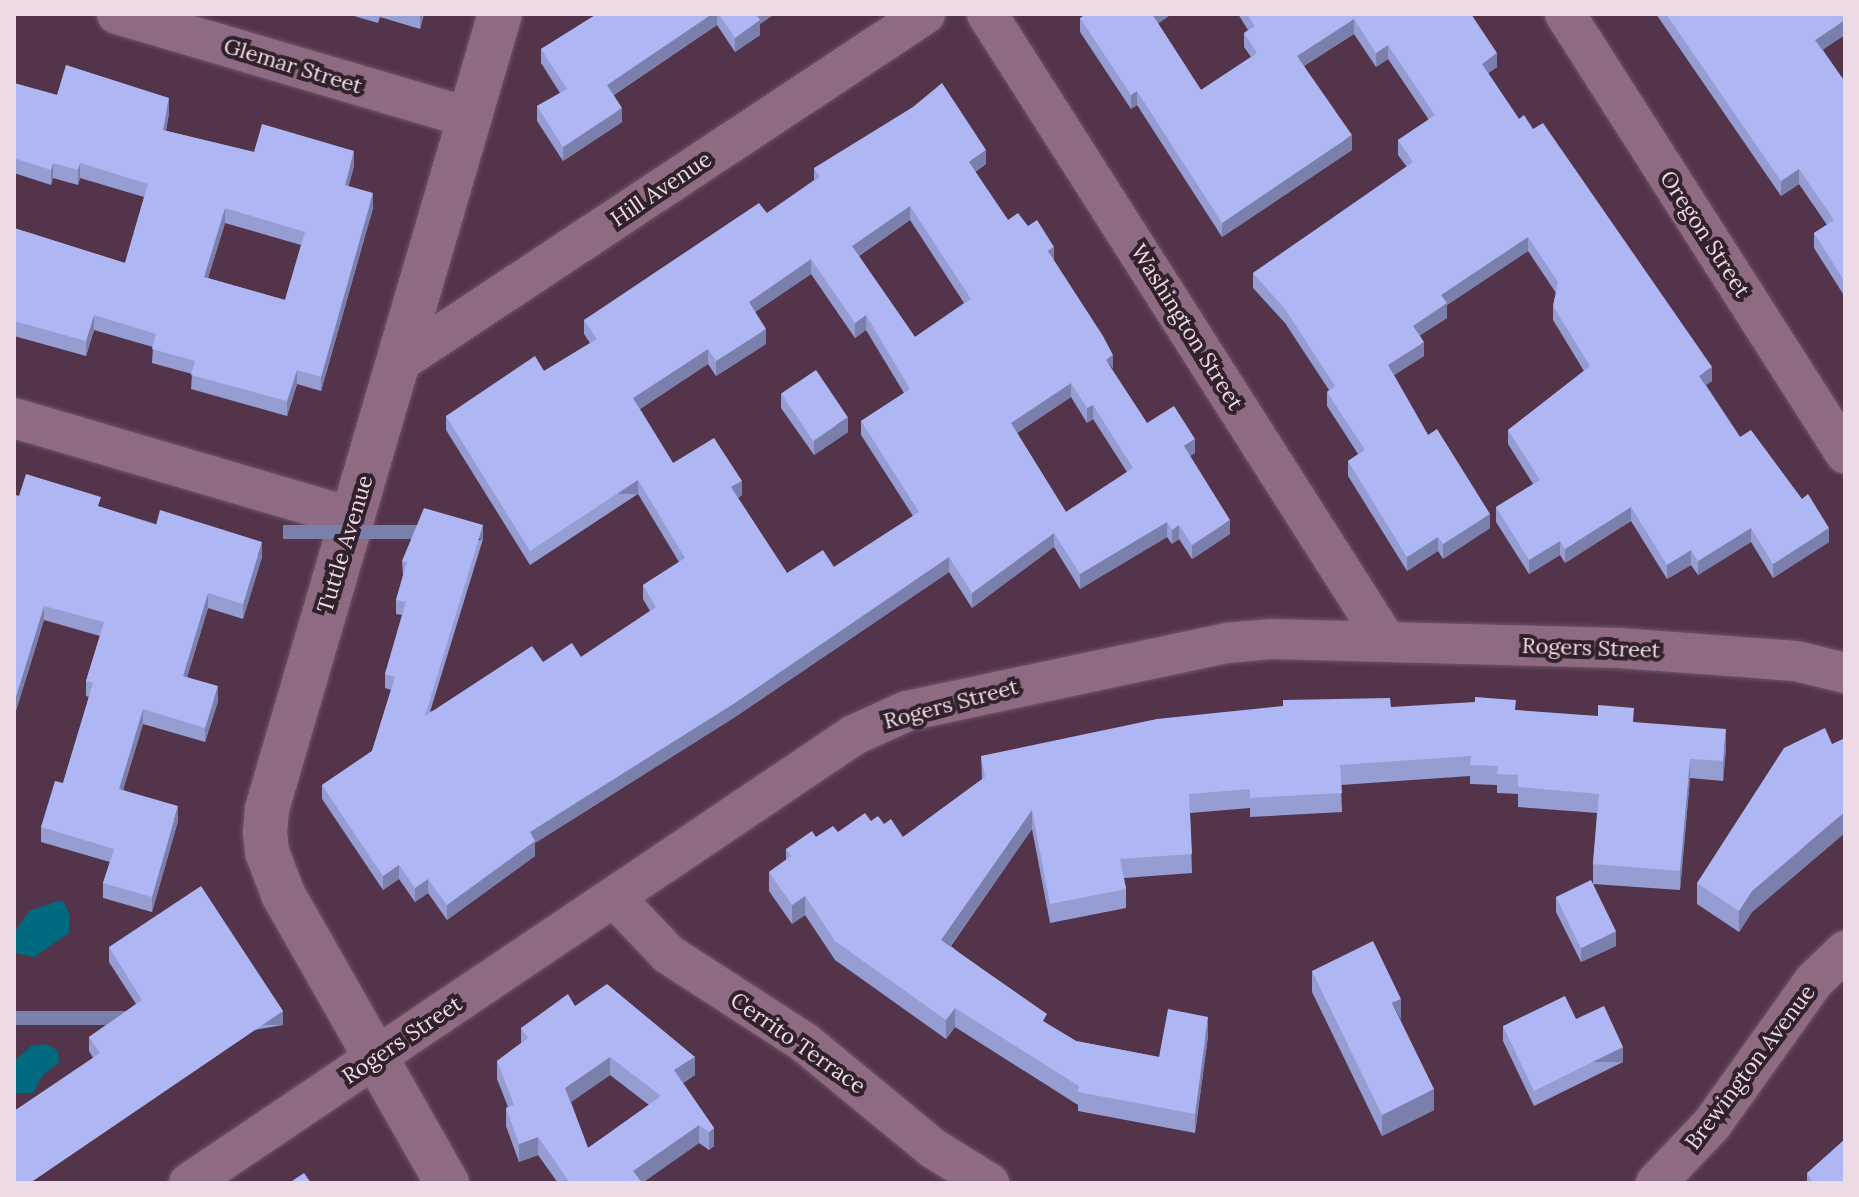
<!DOCTYPE html>
<style>
body{margin:0}
#map{position:relative;width:1859px;height:1197px;overflow:hidden;background:#53344a;font-family:Lora,serif}
div>[style]{position:absolute}
.water>*{inset:0;background:#006a80}
.roads{filter:drop-shadow(0 0 2px #6f5467) drop-shadow(0 0 2px #6f5467)}
.minor>*{height:40px;margin:-20px;padding:0 20px;transform-origin:20px;border-radius:20px;background:#8f6b83}
.tertiary>*{height:44px;margin:-22px;padding:0 22px;transform-origin:22px;border-radius:22px;background:#8f6b83}
.wall>*{inset:0;background:#969dd2}
.shaded-wall>*{inset:0;background:#7a7fab;transform-origin:0 0}
.building>*{inset:0;background:#aeb6f4;transform-origin:0 0}
span{translate:-50% -50%;white-space:nowrap;text-align:center;line-height:1.15;-webkit-text-stroke:8px #30212b;paint-order:stroke}
.street-label{font-size:22px;color:#eedae7}
.frame{position:absolute;inset:0;border:16px solid #eedae7;pointer-events:none}
</style>
<div id="map">
<div class="water">
<div style="clip-path:polygon(58px 901px,64px 902px,70px 917px,69px 933px,34px 957px,15px 953px,14px 933px,29px 911px)"></div>
<div style="clip-path:polygon(47px 1044px,58px 1051px,59px 1062px,42px 1076px,33px 1093px,14px 1093px,14px 1061px,31px 1046px)"></div>
</div>
<div class="roads">
<div class="minor">
<div style="left:117px;top:14px;width:368px;rotate:16.4deg"></div>
<div style="left:987px;top:14px;width:743px;rotate:57.53deg"></div>
<div style="left:1565px;top:14px;width:521px;rotate:57.47deg"></div>
<div style="left:398px;top:363px;width:632px;rotate:-33.51deg"></div>
<div style="left:14px;top:418px;width:353px;rotate:16.4deg"></div>
<div style="left:614px;top:897px;width:79px;rotate:46.5deg"></div>
<div style="left:668px;top:954px;width:162px;rotate:32.9deg"></div>
<div style="left:804px;top:1042px;width:168px;rotate:39.5deg"></div>
<div style="left:934px;top:1149px;width:65px;rotate:31.7deg"></div>
<div style="left:189px;top:1183px;width:802px;rotate:-33.97deg"></div>
<div style="left:854px;top:735px;width:58px;rotate:-24.4deg"></div>
<div style="left:907px;top:711px;width:327px;rotate:-12deg"></div>
<div style="left:1227px;top:643px;width:44px;rotate:-5.2deg"></div>
<div style="left:1271px;top:639px;width:348px;rotate:1.5deg"></div>
<div style="left:1619px;top:648px;width:177px;rotate:4.2deg"></div>
<div style="left:1796px;top:661px;width:50px;rotate:13.8deg"></div>
<div style="left:1656px;top:1183px;width:81px;rotate:-46.5deg"></div>
<div style="left:1712px;top:1124px;width:176px;rotate:-54.5deg"></div>
<div style="left:1814px;top:981px;width:43px;rotate:-44.1deg"></div>
</div>
<div class="tertiary">
<div style="left:447px;top:1183px;width:332px;rotate:-119.6deg"></div>
<div style="left:283px;top:894px;width:45px;rotate:-110.9deg"></div>
<div style="left:267px;top:852px;width:20px;rotate:-96deg"></div>
<div style="left:265px;top:832px;width:23px;rotate:-85deg"></div>
<div style="left:267px;top:809px;width:828px;rotate:-73.67deg"></div>
</div>
</div>
<div class="wall">
<div style="clip-path:polygon(347px 14px,424px 14px,420px 29px,380px 17px,378px 23px)"></div>
<div style="clip-path:polygon(597px 14px,774px 14px,760px 24px,760px 35px,735px 52px,717px 25px,614px 95px,622px 122px,563px 161px,537px 121px,537px 106px,560px 93px,541px 63px,541px 49px)"></div>
<div style="clip-path:polygon(1238px 14px,1471px 14px,1497px 67px,1488px 73px,1519px 119px,1712px 381px,1706px 385px,1740px 437px,1829px 542px,1773px 578px,1751px 542px,1698px 575px,1691px 565px,1667px 579px,1631px 521px,1565px 563px,1560px 555px,1529px 574px,1496px 522px,1496px 507px,1533px 484px,1508px 444px,1508px 430px,1584px 371px,1553px 320px,1553px 306px,1556px 293px,1528px 251px,1447px 305px,1447px 318px,1420px 335px,1424px 356px,1394px 375px,1428px 435px,1490px 528px,1443px 559px,1438px 551px,1407px 571px,1348px 476px,1348px 461px,1358px 454px,1327px 406px,1327px 392px,1329px 390px,1285px 323px,1253px 288px,1253px 273px,1407px 167px,1398px 155px,1398px 140px,1429px 120px,1388px 59px,1376px 67px,1354px 34px,1304px 66px,1352px 150px,1222px 237px,1137px 105px,1131px 109px,1080px 32px,1080px 18px,1158px 23px,1201px 90px,1251px 57px,1244px 47px,1244px 33px,1248px 30px)"></div>
<div style="clip-path:polygon(1656px 14px,1845px 14px,1823px 50px,1845px 82px,1845px 297px,1814px 248px,1814px 233px,1827px 225px,1799px 184px,1781px 196px)"></div>
<div style="clip-path:polygon(evenodd,14px 83px,57px 95px,169px 113px,166px 131px,254px 152px,354px 166px,348px 187px,373px 208px,321px 391px,297px 384px,287px 416px,191px 389px,192px 374px,152px 363px,153px 347px,94px 330px,86px 356px,14px 336px,14px 228px,125px 263px,144px 197px,80px 178px,78px 185px,53px 178px,51px 185px,14px 173px,14px 83px,225px 223px,301px 245px,285px 300px,208px 278px,225px 223px)"></div>
<div style="clip-path:polygon(evenodd,986px 164px,975px 172px,1008px 220px,1054px 261px,1112px 370px,1147px 423px,1195px 453px,1190px 456px,1230px 534px,1192px 559px,1179px 539px,1172px 544px,1167px 537px,1080px 589px,1054px 547px,972px 608px,949px 572px,735px 717px,535px 843px,535px 856px,447px 920px,428px 893px,415px 902px,399px 879px,383px 890px,322px 799px,322px 785px,372px 751px,391px 690px,385px 688px,385px 674px,402px 615px,396px 614px,396px 600px,403px 575px,402px 561px,483px 539px,430px 712px,543px 662px,581px 657px,650px 611px,643px 599px,643px 585px,679px 562px,638px 494px,530px 565px,446px 430px,446px 416px,544px 371px,590px 343px,584px 334px,584px 320px,767px 213px,814px 180px,814px 168px,986px 164px,910px 220px,964px 303px,915px 337px,859px 256px,910px 220px,986px 164px,811px 274px,855px 338px,866px 330px,904px 393px,861px 421px,861px 435px,913px 516px,834px 567px,787px 573px,738px 498px,742px 495px,673px 463px,640px 409px,708px 364px,716px 376px,766px 344px,755px 312px,811px 274px,986px 164px,1071px 397px,1087px 423px,1093px 419px,1127px 472px,1066px 512px,1017px 433px,1071px 397px)"></div>
<div style="clip-path:polygon(781px 394px,848px 432px,814px 455px,781px 408px)"></div>
<div style="clip-path:polygon(14px 495px,101px 507px,262px 557px,243px 619px,208px 608px,187px 677px,218px 701px,205px 742px,143px 724px,123px 790px,178px 821px,152px 912px,103px 898px,103px 883px,110px 862px,41px 842px,41px 827px,63px 783px,89px 697px,86px 696px,86px 681px,100px 636px,44px 620px,14px 717px)"></div>
<div style="clip-path:polygon(1391px 707px,1516px 710px,1634px 722px,1726px 748px,1723px 781px,1690px 778px,1680px 890px,1593px 884px,1616px 946px,1581px 962px,1556px 912px,1556px 897px,1593px 883px,1593px 864px,1597px 813px,1518px 807px,1518px 794px,1497px 793px,1497px 785px,1470px 784px,1470px 776px,1341px 785px,1342px 812px,1250px 817px,1250px 808px,1190px 813px,1192px 873px,1124px 878px,1126px 889px,1126px 908px,1050px 923px,1032px 829px,951px 946px,1047px 1024px,1076px 1041px,1159px 1057px,1208px 1036px,1195px 1133px,1078px 1111px,1078px 1105px,955px 1027px,946px 1039px,835px 960px,805px 915px,792px 924px,769px 891px,769px 872px,786px 860px,786px 849px,816px 837px,838px 832px,871px 821px,884px 824px,903px 837px,982px 780px,981px 756px)"></div>
<div style="clip-path:polygon(1842px 835px,1752px 912px,1739px 932px,1697px 904px,1697px 883px)"></div>
<div style="clip-path:polygon(109px 947px,283px 1025px,93px 1058px,89px 1051px,89px 1037px,136px 1004px,109px 962px)"></div>
<div style="clip-path:polygon(1312px 971px,1400px 1020px,1434px 1110px,1382px 1136px,1312px 992px)"></div>
<div style="clip-path:polygon(evenodd,575px 1006px,695px 1075px,683px 1083px,714px 1128px,714px 1146px,709px 1150px,699px 1143px,642px 1183px,558px 1183px,538px 1155px,519px 1162px,506px 1126px,506px 1108px,508px 1107px,497px 1079px,497px 1061px,521px 1043px,521px 1028px,575px 1006px,610px 1075px,649px 1105px,588px 1148px,571px 1102px,610px 1075px)"></div>
<div style="clip-path:polygon(1503px 1026px,1623px 1062px,1534px 1106px,1503px 1041px)"></div>
<div style="clip-path:polygon(1807px 1173px,1845px 1183px,1807px 1183px)"></div>
</div>
<div class="shaded-wall">
<div style="clip-path:polygon(420px 14px,424px 14px,420px 29px)"></div>
<div style="clip-path:polygon(712px 14px,717px 14px,717px 25px,607px 99px,607px 85px)"></div>
<div style="clip-path:polygon(756px 14px,774px 14px,760px 24px,760px 35px,735px 52px,735px 38px)"></div>
<div style="clip-path:polygon(1152px 14px,1172px 14px,1152px 28px)"></div>
<div style="clip-path:polygon(1354px 19px,1354px 34px,1297px 70px,1297px 56px)"></div>
<div style="clip-path:polygon(1845px 20px,1845px 35px,1815px 55px,1815px 40px)"></div>
<div style="clip-path:polygon(1388px 45px,1388px 59px,1376px 67px,1376px 53px)"></div>
<div style="clip-path:polygon(1497px 53px,1497px 67px,1482px 78px,1482px 64px)"></div>
<div style="clip-path:polygon(1137px 91px,1137px 105px,1131px 109px,1131px 95px)"></div>
<div style="clip-path:polygon(169px 98px,169px 113px,163px 145px,163px 130px)"></div>
<div style="clip-path:polygon(622px 108px,622px 122px,563px 161px,563px 147px)"></div>
<div style="clip-path:polygon(1352px 135px,1352px 150px,1222px 237px,1222px 223px)"></div>
<div style="clip-path:polygon(986px 150px,986px 164px,969px 176px,969px 162px)"></div>
<div style="clip-path:polygon(354px 151px,354px 166px,345px 200px,345px 185px)"></div>
<div style="clip-path:polygon(53px 163px,53px 178px,51px 185px,51px 170px)"></div>
<div style="clip-path:polygon(80px 163px,80px 178px,78px 185px,78px 170px)"></div>
<div style="clip-path:polygon(1799px 169px,1799px 184px,1781px 196px,1781px 181px)"></div>
<div style="clip-path:polygon(373px 193px,373px 208px,321px 391px,321px 377px)"></div>
<div style="clip-path:polygon(910px 206px,910px 220px,852px 260px,852px 246px)"></div>
<div style="clip-path:polygon(225px 208px,225px 223px,204px 291px,204px 277px)"></div>
<div style="clip-path:polygon(1528px 237px,1528px 251px,1447px 305px,1447px 318px,1413px 340px,1413px 326px,1441px 295px)"></div>
<div style="clip-path:polygon(1054px 247px,1054px 261px,1048px 251px)"></div>
<div style="clip-path:polygon(811px 259px,811px 274px,749px 316px,749px 302px)"></div>
<div style="clip-path:polygon(94px 315px,94px 330px,86px 356px,86px 341px)"></div>
<div style="clip-path:polygon(866px 315px,866px 330px,855px 338px,855px 323px)"></div>
<div style="clip-path:polygon(766px 329px,766px 344px,716px 376px,716px 361px)"></div>
<div style="clip-path:polygon(1424px 342px,1424px 356px,1388px 379px,1388px 365px)"></div>
<div style="clip-path:polygon(708px 349px,708px 364px,633px 413px,633px 398px)"></div>
<div style="clip-path:polygon(1113px 355px,1113px 369px,1106px 360px)"></div>
<div style="clip-path:polygon(1712px 367px,1712px 381px,1699px 390px,1699px 376px)"></div>
<div style="clip-path:polygon(297px 370px,297px 384px,287px 416px,287px 401px)"></div>
<div style="clip-path:polygon(1071px 383px,1071px 397px,1011px 437px,1011px 423px)"></div>
<div style="clip-path:polygon(1093px 405px,1093px 419px,1087px 423px,1087px 408px)"></div>
<div style="clip-path:polygon(848px 417px,848px 432px,814px 455px,814px 441px)"></div>
<div style="clip-path:polygon(1195px 439px,1195px 453px,1184px 460px,1184px 446px)"></div>
<div style="left:638px;top:480px;width:14px;height:129px;rotate:90deg"></div>
<div style="clip-path:polygon(742px 481px,742px 495px,731px 502px,731px 487px)"></div>
<div style="clip-path:polygon(1631px 507px,1631px 521px,1565px 563px,1565px 549px)"></div>
<div style="clip-path:polygon(1490px 514px,1490px 528px,1443px 559px,1443px 544px)"></div>
<div style="clip-path:polygon(1230px 520px,1230px 534px,1192px 559px,1192px 545px)"></div>
<div style="clip-path:polygon(1167px 522px,1167px 537px,1080px 589px,1080px 574px)"></div>
<div style="left:483px;top:525px;width:14px;height:200px;rotate:90deg"></div>
<div style="clip-path:polygon(1179px 525px,1179px 539px,1172px 544px,1172px 530px)"></div>
<div style="clip-path:polygon(1751px 528px,1751px 542px,1698px 575px,1698px 561px)"></div>
<div style="clip-path:polygon(1829px 528px,1829px 542px,1773px 578px,1773px 564px)"></div>
<div style="clip-path:polygon(1054px 533px,1054px 547px,972px 608px,972px 593px)"></div>
<div style="clip-path:polygon(1438px 537px,1438px 551px,1407px 571px,1407px 557px)"></div>
<div style="clip-path:polygon(1560px 541px,1560px 555px,1529px 574px,1529px 560px)"></div>
<div style="clip-path:polygon(262px 542px,262px 557px,243px 619px,243px 604px)"></div>
<div style="clip-path:polygon(1691px 550px,1691px 565px,1667px 579px,1667px 565px)"></div>
<div style="clip-path:polygon(949px 557px,949px 572px,735px 717px,535px 843px,535px 856px,447px 920px,447px 905px,530px 832px)"></div>
<div style="clip-path:polygon(208px 593px,208px 608px,183px 691px,183px 676px)"></div>
<div style="clip-path:polygon(44px 606px,44px 620px,14px 717px,14px 703px)"></div>
<div style="clip-path:polygon(218px 686px,218px 701px,205px 742px,205px 728px)"></div>
<div style="clip-path:polygon(143px 709px,143px 724px,119px 803px,119px 789px)"></div>
<div style="clip-path:polygon(1726px 729px,1726px 748px,1723px 781px,1723px 761px)"></div>
<div style="clip-path:polygon(1690px 759px,1690px 778px,1680px 890px,1680px 871px)"></div>
<div style="clip-path:polygon(178px 806px,178px 821px,152px 912px,152px 897px)"></div>
<div style="clip-path:polygon(1032px 810px,1032px 829px,941px 959px,941px 940px)"></div>
<div style="clip-path:polygon(1845px 812px,1845px 833px,1752px 912px,1739px 932px,1739px 911px,1752px 891px)"></div>
<div style="clip-path:polygon(399px 865px,399px 879px,383px 890px,383px 876px)"></div>
<div style="clip-path:polygon(428px 879px,428px 893px,415px 902px,415px 888px)"></div>
<div style="clip-path:polygon(805px 896px,805px 915px,792px 924px,792px 905px)"></div>
<div style="clip-path:polygon(1616px 931px,1616px 946px,1581px 962px,1581px 948px)"></div>
<div style="clip-path:polygon(1401px 999px,1401px 1020px,1392px 1003px)"></div>
<div style="clip-path:polygon(955px 1008px,955px 1027px,946px 1039px,946px 1020px)"></div>
<div style="left:283px;top:1011px;width:14px;height:306px;rotate:90deg"></div>
<div style="clip-path:polygon(1208px 1017px,1208px 1036px,1195px 1133px,1195px 1114px)"></div>
<div style="left:1623px;top:1047px;width:15px;height:99px;rotate:90deg"></div>
<div style="clip-path:polygon(610px 1057px,610px 1075px,565px 1106px,565px 1088px)"></div>
<div style="clip-path:polygon(695px 1057px,695px 1075px,674px 1088px,674px 1070px)"></div>
<div style="clip-path:polygon(1434px 1089px,1434px 1110px,1382px 1136px,1382px 1115px)"></div>
<div style="clip-path:polygon(699px 1125px,699px 1143px,642px 1183px,633px 1171px)"></div>
<div style="clip-path:polygon(714px 1128px,714px 1146px,709px 1150px,709px 1132px)"></div>
<div style="clip-path:polygon(538px 1137px,538px 1155px,519px 1162px,519px 1144px)"></div>
</div>
<div class="building">
<div style="clip-path:polygon(597px 14px,712px 14px,607px 85px,622px 108px,563px 147px,537px 106px,567px 89px,541px 49px)"></div>
<div style="clip-path:polygon(719px 14px,756px 14px,760px 20px,735px 38px)"></div>
<div style="clip-path:polygon(1086px 14px,1152px 14px,1201px 90px,1257px 53px,1244px 33px,1255px 26px,1247px 14px,1471px 14px,1497px 53px,1482px 64px,1519px 119px,1524px 115px,1533px 129px,1543px 123px,1712px 367px,1699px 376px,1740px 437px,1751px 430px,1802px 499px,1808px 494px,1829px 528px,1773px 564px,1751px 528px,1698px 561px,1691px 550px,1667px 565px,1631px 507px,1565px 549px,1560px 541px,1529px 560px,1496px 507px,1540px 480px,1508px 430px,1590px 366px,1553px 306px,1558px 282px,1528px 237px,1441px 295px,1447px 303px,1413px 326px,1424px 342px,1388px 365px,1428px 435px,1437px 429px,1490px 514px,1443px 544px,1438px 537px,1407px 557px,1348px 461px,1365px 450px,1327px 392px,1335px 386px,1285px 309px,1253px 273px,1413px 162px,1398px 140px,1435px 115px,1388px 45px,1376px 53px,1354px 19px,1297px 56px,1352px 135px,1222px 223px,1137px 91px,1131px 95px,1080px 18px)"></div>
<div style="clip-path:polygon(1666px 14px,1845px 14px,1845px 20px,1815px 40px,1845px 82px,1845px 282px,1814px 233px,1834px 220px,1799px 169px,1781px 181px)"></div>
<div style="clip-path:polygon(evenodd,66px 65px,169px 98px,163px 130px,254px 152px,262px 124px,354px 151px,345px 185px,373px 193px,321px 377px,297px 370px,287px 401px,191px 375px,195px 361px,152px 349px,156px 334px,94px 315px,86px 341px,14px 321px,14px 228px,125px 263px,148px 184px,80px 163px,78px 170px,53px 163px,51px 170px,14px 158px,14px 83px,57px 95px,66px 65px,225px 208px,305px 232px,285px 300px,204px 277px,225px 208px)"></div>
<div style="clip-path:polygon(evenodd,942px 83px,986px 150px,969px 162px,1008px 220px,1018px 213px,1028px 226px,1037px 220px,1054px 247px,1048px 251px,1103px 336px,1113px 355px,1106px 360px,1147px 423px,1174px 406px,1195px 439px,1184px 446px,1230px 520px,1192px 545px,1179px 525px,1172px 530px,1167px 522px,1080px 574px,1054px 533px,972px 593px,949px 557px,735px 703px,530px 832px,535px 841px,447px 905px,428px 879px,415px 888px,399px 865px,383px 876px,322px 785px,372px 751px,395px 677px,385px 674px,406px 602px,396px 600px,407px 562px,402px 561px,424px 508px,483px 525px,425px 716px,532px 646px,543px 662px,572px 643px,581px 657px,656px 607px,643px 585px,685px 558px,638px 480px,530px 551px,446px 416px,535px 356px,544px 371px,597px 339px,584px 320px,759px 203px,767px 213px,820px 177px,814px 168px,913px 107px,942px 83px,910px 206px,971px 299px,915px 337px,852px 246px,910px 206px,942px 83px,811px 259px,855px 323px,866px 315px,910px 389px,861px 421px,919px 512px,834px 567px,823px 550px,787px 573px,731px 487px,742px 481px,714px 438px,673px 463px,633px 398px,708px 349px,716px 361px,766px 329px,749px 302px,811px 259px,942px 83px,1071px 383px,1087px 408px,1093px 405px,1133px 468px,1066px 512px,1011px 423px,1071px 383px)"></div>
<div style="left:816px;top:370px;width:57px;height:42px;rotate:56deg"></div>
<div style="clip-path:polygon(26px 474px,101px 497px,98px 506px,156px 525px,160px 510px,262px 542px,243px 604px,208px 593px,183px 676px,218px 686px,205px 728px,143px 709px,119px 789px,178px 806px,152px 897px,103px 883px,114px 849px,41px 827px,55px 781px,63px 783px,93px 683px,86px 681px,104px 622px,44px 606px,14px 703px,14px 495px,19px 496px)"></div>
<div style="clip-path:polygon(1475px 697px,1516px 700px,1515px 710px,1598px 716px,1598px 705px,1634px 708px,1633px 722px,1726px 729px,1723px 761px,1690px 759px,1680px 871px,1593px 864px,1599px 794px,1518px 787px,1518px 775px,1497px 774px,1498px 766px,1470px 765px,1471px 756px,1340px 765px,1342px 793px,1250px 798px,1250px 789px,1189px 794px,1192px 854px,1120px 859px,1126px 889px,1050px 904px,1032px 810px,941px 940px,1047px 1014px,1043px 1021px,1076px 1041px,1159px 1057px,1168px 1009px,1208px 1017px,1195px 1114px,1078px 1092px,1079px 1086px,955px 1008px,946px 1020px,835px 941px,805px 896px,792px 905px,769px 872px,791px 856px,786px 849px,812px 831px,816px 837px,833px 826px,838px 832px,865px 813px,871px 821px,878px 816px,884px 824px,891px 819px,903px 837px,985px 777px,981px 756px,1157px 719px,1283px 706px,1283px 700px,1390px 698px,1391px 707px,1475px 702px)"></div>
<div style="clip-path:polygon(1825px 728px,1832px 744px,1845px 738px,1845px 812px,1752px 891px,1739px 911px,1697px 883px,1784px 748px)"></div>
<div style="left:1591px;top:880px;width:57px;height:39px;rotate:64deg"></div>
<div style="clip-path:polygon(201px 886px,283px 1011px,30px 1183px,14px 1183px,14px 1111px,100px 1053px,89px 1037px,142px 1000px,109px 947px)"></div>
<div style="clip-path:polygon(1373px 941px,1401px 999px,1392px 1003px,1434px 1089px,1382px 1115px,1312px 971px)"></div>
<div style="clip-path:polygon(evenodd,607px 984px,695px 1057px,674px 1070px,714px 1128px,709px 1132px,699px 1125px,633px 1171px,642px 1183px,570px 1183px,538px 1137px,519px 1144px,506px 1108px,514px 1105px,497px 1061px,528px 1038px,521px 1028px,568px 994px,575px 1006px,607px 984px,610px 1057px,661px 1096px,588px 1148px,565px 1088px,610px 1057px)"></div>
<div style="clip-path:polygon(1565px 996px,1576px 1019px,1604px 1006px,1623px 1047px,1534px 1091px,1503px 1026px)"></div>
<div style="clip-path:polygon(1845px 1139px,1845px 1183px,1813px 1183px,1807px 1173px)"></div>
<div style="clip-path:polygon(304px 1173px,311px 1183px,289px 1183px)"></div>
</div>
<div class="street-label">
<span style="left:293px;top:66px;rotate:17deg">Glemar Street</span>
<span style="left:661px;top:189px;rotate:-34deg">Hill Avenue</span>
<span style="left:1705px;top:234px;rotate:57deg">Oregon Street</span>
<span style="left:1187px;top:327px;rotate:58deg">Washington Street</span>
<span style="left:345px;top:544px;rotate:-73deg">Tuttle Avenue</span>
<span style="left:1591px;top:648px;rotate:2deg">Rogers Street</span>
<span style="left:951px;top:704px;rotate:-15deg">Rogers Street</span>
<span style="left:402px;top:1040px;rotate:-34deg">Rogers Street</span>
<span style="left:798px;top:1043px;rotate:35deg">Cerrito Terrace</span>
<span style="left:1750px;top:1067px;rotate:-53deg">Brewington Avenue</span>
</div>
<div class="frame"></div>
</div>
